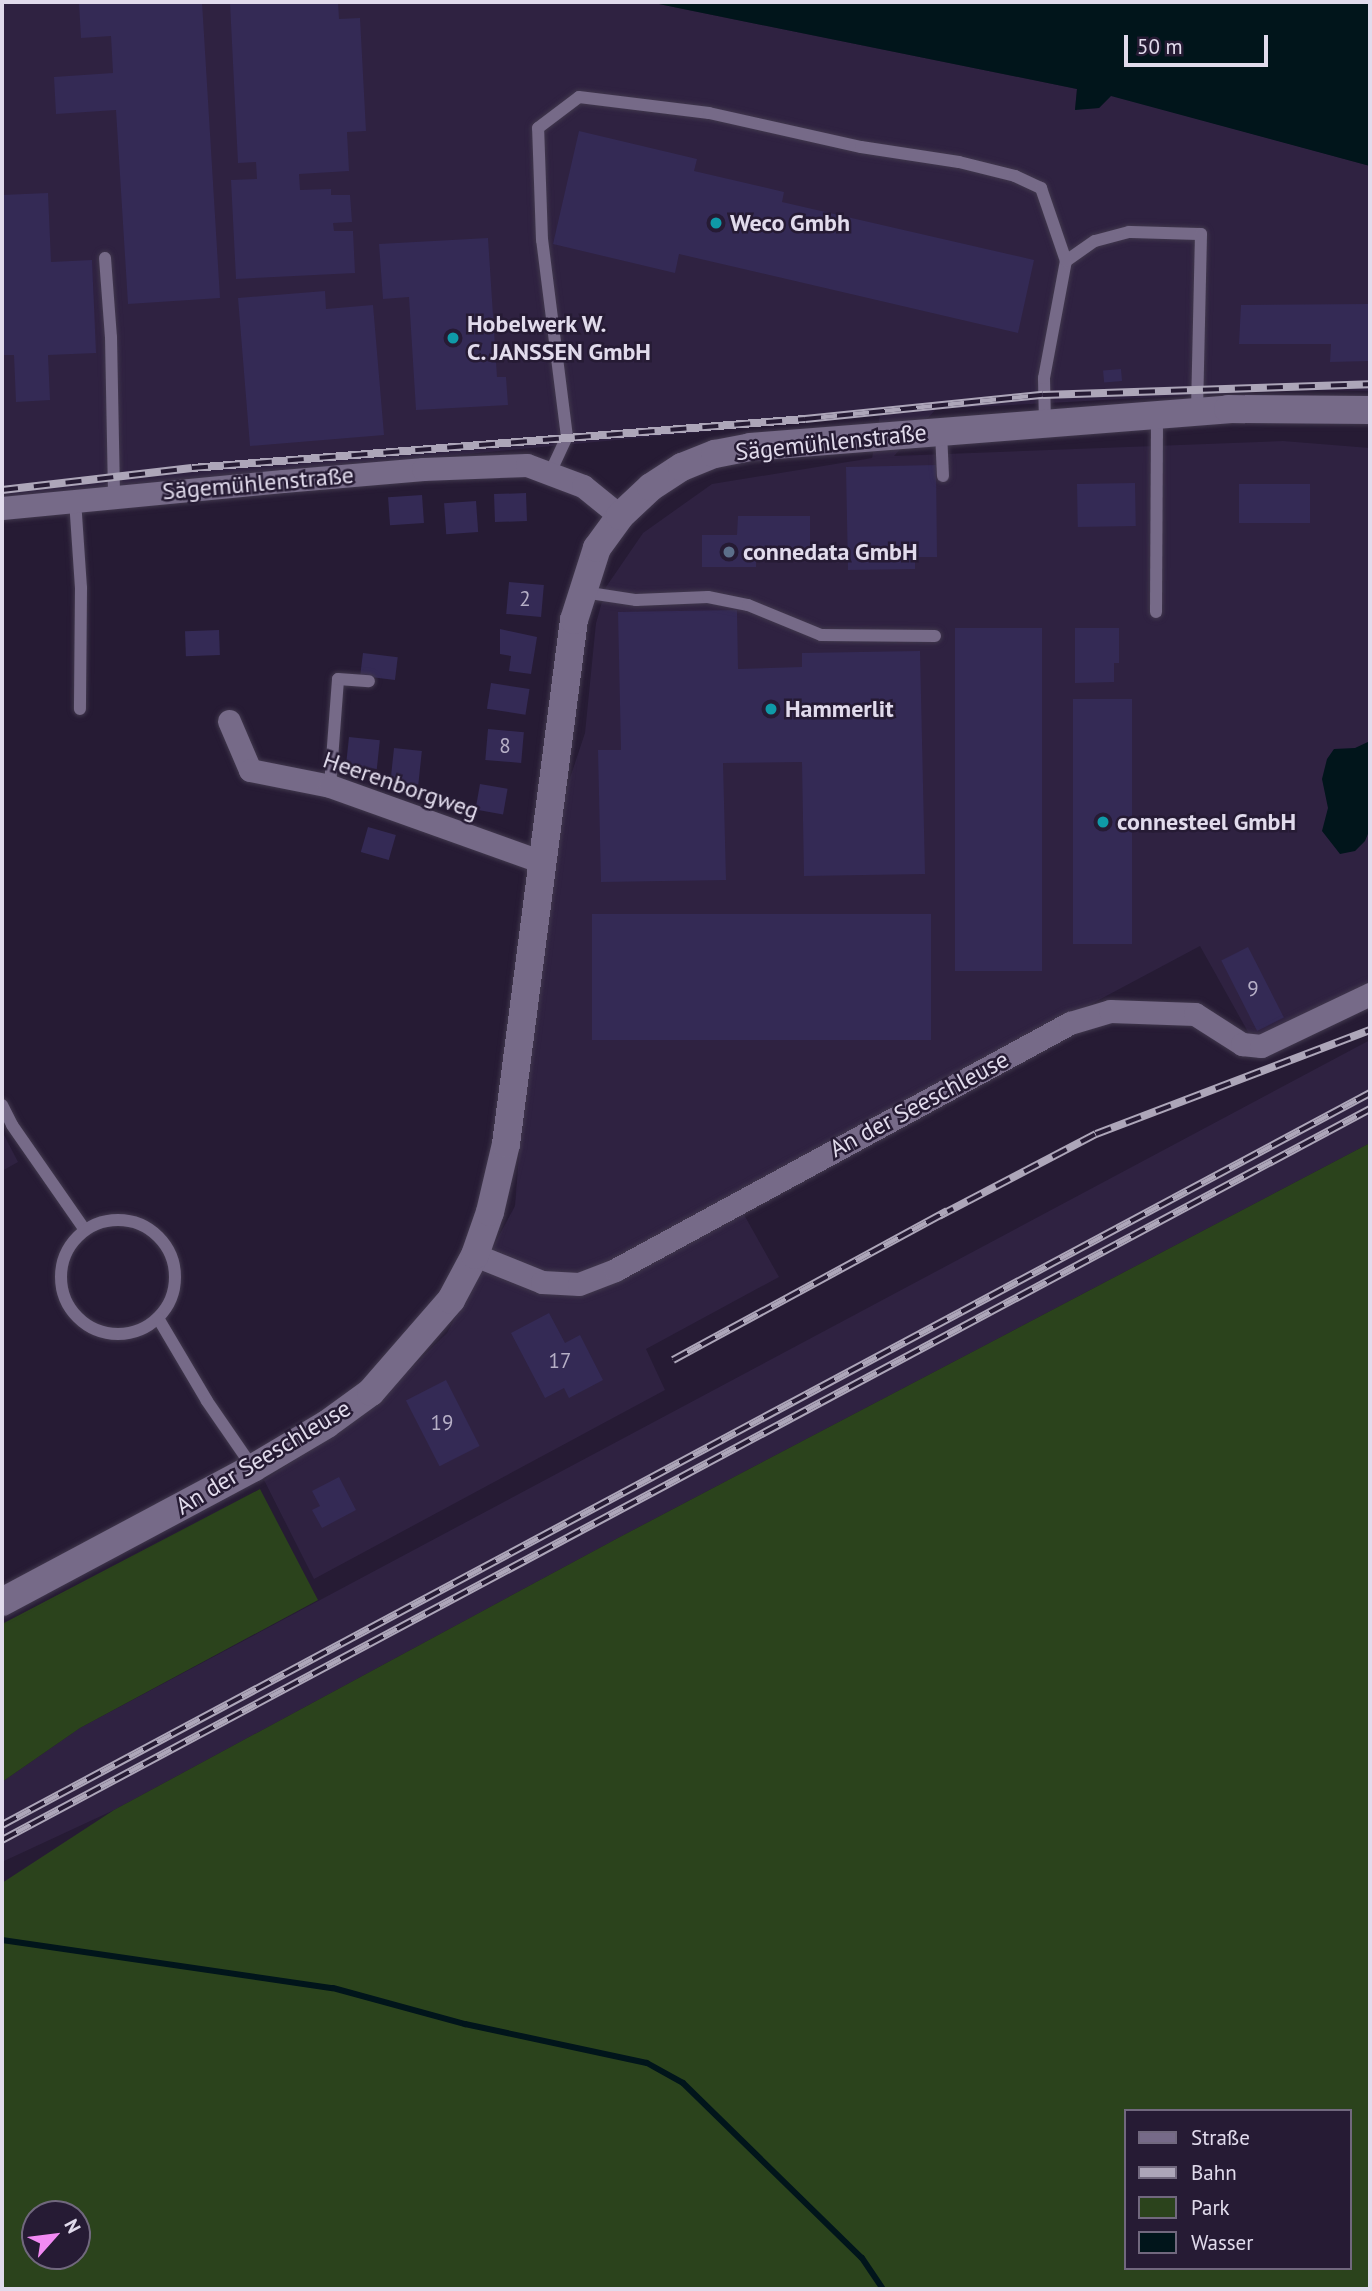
<!DOCTYPE html>
<meta charset="utf-8">
<style>
body{margin:0}
#map{position:relative;width:1372px;height:2291px;overflow:hidden;background:#261b34;font-family:"PT Sans",sans-serif}
div>[style]{position:absolute}
.built>*{inset:0;background:#2f2241}
.green>*{inset:0;background:#2b431c}
.water>*{inset:0;background:#01151b}
.stream>*{height:6px;margin:-3px;padding:0 3px;transform-origin:3px;border-radius:3px;background:#01151b}
.building>*{inset:0;background:#342a55;transform-origin:0 0}
.roads{filter:drop-shadow(0 0 2px #41384d) drop-shadow(0 0 2px #41384d)}
.service>*{height:12px;margin:-6px;padding:0 6px;transform-origin:6px;border-radius:6px;background:#766a88}
.service>.ring{margin:-6px;padding:0;box-sizing:content-box;background:none;border:12px solid #766a88;border-radius:50%}
.minor>*{height:23px;margin:-11.5px;padding:0 11.5px;transform-origin:11.5px;border-radius:11.5px;background:#766a88}
.tertiary>*{height:28px;margin:-14px;padding:0 14px;transform-origin:14px;border-radius:14px;background:#766a88}
.rail>*{height:8px;margin-top:-4px;transform-origin:0;background:repeating-linear-gradient(90deg,#261b34 0 16px,#ada6b9 0 32px);box-sizing:border-box;border-block:2px solid #ada6b9}
.dots>*{width:19px;height:19px;translate:-50% -50%;box-sizing:border-box;border:4px solid #261b34;border-radius:50%}
span{translate:-50% -50%;white-space:nowrap;text-align:center;line-height:1.15;-webkit-text-stroke:5px #261b34;paint-order:stroke}
.number-label{font-size:21px;color:#b6afc6}
.number-label span{-webkit-text-stroke-width:0}
.poi-label{font-size:24px;color:#e1dbec;font-weight:700}
.left{translate:0 -50%;text-align:left}
.street-label{font-size:24px;color:#e1dbec}
.frame{position:absolute;inset:0;border:4px solid #e1dbec;pointer-events:none}
.legend{position:absolute;left:1124px;top:2109px;width:228px;height:161px;box-sizing:border-box;background:#261b34;border:2px solid #71687e;margin:0;padding:9px 12px;list-style:none;font-size:21px;color:#e1dbec}
.legend li{display:flex;align-items:center;gap:14px;height:35px}
.legend b{width:35px;border:2px solid #71687e}
.north{position:absolute;left:21px;top:2200px;width:70px;height:70px;box-sizing:border-box;background:#261b34;border:2px solid #71687e;border-radius:50%;rotate:62deg;font-size:19px;font-weight:700;line-height:28px;text-align:center;color:#e1dbec}
.north::after{content:'';display:block;margin:auto;width:24px;height:32px;background:#f28af3;clip-path:polygon(50% 0,100% 100%,50% 72%,0 100%)}
.scale{position:absolute;left:1124px;top:35px;width:144px;height:32px;box-sizing:border-box;border:4px solid #e1dbec;border-top:0;padding-left:9px;font-size:21px;line-height:24px;white-space:nowrap;color:#e1dbec;-webkit-text-stroke:5px #261b34;paint-order:stroke}
</style>
<div id="map">
<div class="built">
<div style="clip-path:polygon(2px 2px,649px 2px,1077px 89px,1075px 109px,1099px 108px,1111px 95px,1370px 166px,1370px 391px,1293px 390px,936px 409px,894px 456px,1283px 441px,1370px 448px,1370px 1005px,1262px 1057px,1200px 946px,733px 1195px,779px 1277px,646px 1349px,665px 1390px,314px 1579px,264px 1480px,362px 1416px,447px 1333px,515px 1206px,542px 862px,585px 733px,596px 623px,606px 587px,643px 533px,712px 484px,872px 458px,880px 415px,2px 498px)"></div>
<div style="clip-path:polygon(1370px 1040px,1370px 1143px,618px 1538px,114px 1810px,2px 1862px,2px 1782px,80px 1728px)"></div>
<div style="clip-path:polygon(2px 1131px,18px 1162px,2px 1171px)"></div>
</div>
<div class="green">
<div style="clip-path:polygon(evenodd,1370px 1143px,1370px 2289px,2px 2289px,2px 1883px,114px 1810px,618px 1538px,1370px 1143px,1125px 2111px,1349px 2111px,1349px 2268px,1125px 2268px,1125px 2111px,1370px 1143px,35px 2214px,77px 2214px,77px 2256px,35px 2256px,35px 2214px)"></div>
<div style="clip-path:polygon(260px 1489px,318px 1600px,80px 1728px,2px 1782px,2px 1624px)"></div>
</div>
<div class="water">
<div style="clip-path:polygon(649px 2px,1370px 2px,1370px 166px,1111px 96px,1099px 108px,1075px 110px,1077px 89px)"></div>
<div style="clip-path:polygon(1370px 741px,1370px 829px,1365px 841px,1355px 851px,1340px 854px,1322px 831px,1328px 808px,1322px 779px,1327px 759px,1334px 749px,1355px 748px)"></div>
</div>
<div class="stream">
<div style="left:2px;top:1940px;width:334px;rotate:8.3deg"></div>
<div style="left:333px;top:1988px;width:137px;rotate:15.3deg"></div>
<div style="left:465px;top:2024px;width:186px;rotate:12.1deg"></div>
<div style="left:647px;top:2063px;width:41px;rotate:29.1deg"></div>
<div style="left:683px;top:2083px;width:250px;rotate:44.4deg"></div>
<div style="left:862px;top:2258px;width:37px;rotate:56deg"></div>
</div>
<div class="building">
<div style="clip-path:polygon(202px 2px,220px 298px,128px 304px,116px 110px,56px 114px,54px 77px,113px 73px,111px 36px,81px 38px,79px 3px)"></div>
<div style="clip-path:polygon(338px 2px,339px 19px,360px 18px,366px 131px,347px 132px,349px 171px,299px 174px,300px 190px,331px 189px,331px 195px,350px 195px,352px 222px,333px 223px,334px 231px,353px 231px,355px 273px,236px 279px,231px 180px,257px 179px,256px 162px,238px 163px,230px 3px)"></div>
<div style="clip-path:polygon(579px 131px,697px 159px,694px 171px,784px 192px,782px 202px,1034px 260px,1018px 333px,679px 254px,675px 273px,553px 244px)"></div>
<div style="clip-path:polygon(48px 193px,51px 262px,92px 260px,96px 353px,48px 355px,50px 400px,16px 402px,14px 355px,2px 355px,2px 195px)"></div>
<div style="clip-path:polygon(488px 238px,497px 377px,506px 377px,508px 405px,416px 410px,409px 297px,383px 299px,379px 244px)"></div>
<div style="clip-path:polygon(325px 291px,326px 309px,373px 305px,384px 435px,250px 446px,238px 298px)"></div>
<div style="clip-path:polygon(1370px 304px,1370px 361px,1330px 362px,1331px 344px,1239px 344px,1241px 305px)"></div>
<div style="left:1121px;top:369px;width:12px;height:18px;rotate:85deg"></div>
<div style="clip-path:polygon(936px 465px,937px 557px,915px 557px,915px 569px,848px 570px,846px 467px)"></div>
<div style="left:1135px;top:483px;width:43px;height:58px;rotate:89deg"></div>
<div style="left:1239px;top:484px;width:71px;height:39px"></div>
<div style="left:526px;top:493px;width:28px;height:32px;rotate:88deg"></div>
<div style="left:422px;top:495px;width:28px;height:34px;rotate:86deg"></div>
<div style="left:476px;top:501px;width:31px;height:32px;rotate:86deg"></div>
<div style="clip-path:polygon(738px 516px,810px 516px,810px 552px,756px 552px,756px 567px,702px 567px,702px 535px,737px 535px)"></div>
<div style="left:509px;top:582px;width:35px;height:32px;rotate:5deg"></div>
<div style="clip-path:polygon(737px 610px,738px 669px,802px 667px,802px 653px,920px 651px,925px 874px,804px 876px,802px 762px,723px 763px,726px 880px,601px 882px,598px 750px,621px 750px,618px 612px)"></div>
<div style="left:955px;top:628px;width:87px;height:343px"></div>
<div style="clip-path:polygon(1075px 628px,1119px 628px,1119px 663px,1114px 663px,1114px 682px,1075px 683px)"></div>
<div style="clip-path:polygon(500px 629px,537px 637px,531px 674px,509px 671px,511px 656px,500px 654px)"></div>
<div style="left:219px;top:630px;width:25px;height:34px;rotate:88deg"></div>
<div style="left:363px;top:653px;width:35px;height:23px;rotate:7deg"></div>
<div style="left:491px;top:683px;width:39px;height:26px;rotate:9deg"></div>
<div style="left:1073px;top:699px;width:59px;height:245px"></div>
<div style="left:488px;top:729px;width:36px;height:31px;rotate:5deg"></div>
<div style="left:349px;top:737px;width:31px;height:29px;rotate:6deg"></div>
<div style="left:394px;top:748px;width:28px;height:34px;rotate:6deg"></div>
<div style="left:480px;top:784px;width:28px;height:26px;rotate:10deg"></div>
<div style="left:368px;top:827px;width:29px;height:26px;rotate:16deg"></div>
<div style="left:592px;top:914px;width:339px;height:126px"></div>
<div style="left:1248px;top:947px;width:79px;height:30px;rotate:63deg"></div>
<div style="clip-path:polygon(549px 1313px,565px 1343px,580px 1335px,603px 1380px,569px 1398px,564px 1388px,545px 1398px,511px 1333px)"></div>
<div style="left:446px;top:1380px;width:74px;height:45px;rotate:63deg"></div>
<div style="clip-path:polygon(339px 1477px,356px 1510px,322px 1528px,312px 1510px,320px 1506px,312px 1491px)"></div>
</div>
<div class="roads">
<div class="service">
<div style="left:105px;top:258px;width:79px;rotate:85.7deg"></div>
<div style="left:111px;top:337px;width:159px;rotate:88.9deg"></div>
<div style="left:1045px;top:423px;width:45px;rotate:-91.3deg"></div>
<div style="left:1044px;top:378px;width:119px;rotate:-79.4deg"></div>
<div style="left:1066px;top:261px;width:35px;rotate:-35deg"></div>
<div style="left:1095px;top:241px;width:35px;rotate:-15deg"></div>
<div style="left:1129px;top:232px;width:72px;rotate:1.6deg"></div>
<div style="left:1201px;top:234px;width:177px;rotate:91.3deg"></div>
<div style="left:941px;top:432px;width:44px;rotate:87.4deg"></div>
<div style="left:550px;top:473px;width:40px;rotate:-65deg"></div>
<div style="left:567px;top:437px;width:199px;rotate:-97.2deg"></div>
<div style="left:542px;top:240px;width:112px;rotate:-92deg"></div>
<div style="left:538px;top:128px;width:51px;rotate:-37.1deg"></div>
<div style="left:579px;top:97px;width:131px;rotate:7deg"></div>
<div style="left:709px;top:113px;width:156px;rotate:12.6deg"></div>
<div style="left:861px;top:147px;width:99px;rotate:8.7deg"></div>
<div style="left:959px;top:162px;width:58px;rotate:14deg"></div>
<div style="left:1015px;top:176px;width:29px;rotate:25deg"></div>
<div style="left:1041px;top:188px;width:77px;rotate:71.1deg"></div>
<div style="left:75px;top:500px;width:88px;rotate:86.1deg"></div>
<div style="left:81px;top:588px;width:121px;rotate:90.5deg"></div>
<div style="left:583px;top:592px;width:54px;rotate:8.6deg"></div>
<div style="left:636px;top:600px;width:72px;rotate:-2.4deg"></div>
<div style="left:708px;top:597px;width:41px;rotate:11.3deg"></div>
<div style="left:748px;top:605px;width:79px;rotate:22.3deg"></div>
<div style="left:821px;top:635px;width:114px;rotate:0.5deg"></div>
<div style="left:1156px;top:612px;width:198px;rotate:-89.7deg"></div>
<div style="left:330px;top:786px;width:107px;rotate:-85.7deg"></div>
<div style="left:338px;top:679px;width:31px;rotate:4deg"></div>
<div style="left:2px;top:1105px;width:22px;rotate:63deg"></div>
<div style="left:12px;top:1125px;width:128px;rotate:55.2deg"></div>
<div class="ring" style="left:61px;top:1220px;width:102px;height:102px"></div>
<div style="left:158px;top:1318px;width:96px;rotate:59.4deg"></div>
<div style="left:207px;top:1401px;width:81px;rotate:55.5deg"></div>
</div>
<div class="minor">
<div style="left:2px;top:508px;width:282px;rotate:-5.5deg"></div>
<div style="left:283px;top:481px;width:141px;rotate:-4.9deg"></div>
<div style="left:423px;top:469px;width:104px;rotate:-2.2deg"></div>
<div style="left:527px;top:465px;width:60px;rotate:20.6deg"></div>
<div style="left:583px;top:486px;width:48px;rotate:39deg"></div>
<div style="left:229px;top:721px;width:53px;rotate:66.8deg"></div>
<div style="left:250px;top:770px;width:82px;rotate:11.3deg"></div>
<div style="left:330px;top:786px;width:225px;rotate:19.7deg"></div>
<div style="left:475px;top:1255px;width:72px;rotate:21.9deg"></div>
<div style="left:542px;top:1282px;width:37px;rotate:3deg"></div>
<div style="left:579px;top:1284px;width:39px;rotate:-21deg"></div>
<div style="left:615px;top:1270px;width:518px;rotate:-28.5deg"></div>
<div style="left:1070px;top:1023px;width:42px;rotate:-16.7deg"></div>
<div style="left:1110px;top:1011px;width:85px;rotate:2deg"></div>
<div style="left:1195px;top:1014px;width:56px;rotate:32.6deg"></div>
<div style="left:1242px;top:1044px;width:19px;rotate:6deg"></div>
<div style="left:1261px;top:1046px;width:121px;rotate:-25.5deg"></div>
</div>
<div class="tertiary">
<div style="left:2px;top:1602px;width:285px;rotate:-28.1deg"></div>
<div style="left:253px;top:1468px;width:86px;rotate:-30.7deg"></div>
<div style="left:327px;top:1424px;width:54px;rotate:-36deg"></div>
<div style="left:371px;top:1392px;width:122px;rotate:-49deg"></div>
<div style="left:451px;top:1300px;width:51px;rotate:-61.9deg"></div>
<div style="left:475px;top:1255px;width:46px;rotate:-70.8deg"></div>
<div style="left:490px;top:1212px;width:70px;rotate:-76.8deg"></div>
<div style="left:506px;top:1144px;width:528px;rotate:-82.61deg"></div>
<div style="left:574px;top:620px;width:76px;rotate:-72.3deg"></div>
<div style="left:597px;top:548px;width:39px;rotate:-54deg"></div>
<div style="left:620px;top:516px;width:42px;rotate:-43.1deg"></div>
<div style="left:651px;top:487px;width:37px;rotate:-33deg"></div>
<div style="left:682px;top:467px;width:35px;rotate:-22deg"></div>
<div style="left:715px;top:454px;width:36px;rotate:-11deg"></div>
<div style="left:750px;top:447px;width:480px;rotate:-4.5deg"></div>
<div style="left:1228px;top:409px;width:142px;rotate:0.4deg"></div>
</div>
</div>
<div class="rail">
<div style="left:2px;top:490px;width:191px;rotate:-6.6deg"></div>
<div style="left:192px;top:468px;width:615px;rotate:-4.57deg"></div>
<div style="left:805px;top:419px;width:239px;rotate:-5.8deg"></div>
<div style="left:1043px;top:395px;width:327px;rotate:-1.9deg"></div>
<div style="left:939px;top:1216px;width:177px;rotate:-27.6deg"></div>
<div style="left:1096px;top:1134px;width:293px;rotate:-20.8deg"></div>
<div style="left:673px;top:1360px;width:312px;rotate:-28.5deg"></div>
<div style="left:2px;top:1825px;width:1552px;rotate:-28.15deg"></div>
<div style="left:2px;top:1840px;width:1551px;rotate:-28.12deg"></div>
</div>
<div class="dots">
<div style="left:716px;top:223px;background:#0f9aa8"></div>
<div style="left:453px;top:338px;background:#0f9aa8"></div>
<div style="left:729px;top:552px;background:#5c6f8a"></div>
<div style="left:771px;top:709px;background:#0f9aa8"></div>
<div style="left:1103px;top:822px;background:#0f9aa8"></div>
</div>
<div class="number-label">
<span style="left:525px;top:599px">2</span>
<span style="left:505px;top:746px">8</span>
<span style="left:1253px;top:989px">9</span>
<span style="left:560px;top:1361px">17</span>
<span style="left:442px;top:1423px">19</span>
</div>
<div class="poi-label">
<span class="left" style="left:730px;top:223px">Weco Gmbh</span>
<span class="left" style="left:467px;top:338px">Hobelwerk W.<br>C. JANSSEN GmbH</span>
<span class="left" style="left:743px;top:552px">connedata GmbH</span>
<span class="left" style="left:785px;top:709px">Hammerlit</span>
<span class="left" style="left:1117px;top:822px">connesteel GmbH</span>
</div>
<div class="street-label">
<span style="left:831px;top:442px;rotate:-6deg">Sägemühlenstraße</span>
<span style="left:258px;top:483px;rotate:-5deg">Sägemühlenstraße</span>
<span style="left:401px;top:785px;rotate:19deg">Heerenborgweg</span>
<span style="left:919px;top:1104px;rotate:-28deg">An der Seeschleuse</span>
<span style="left:263px;top:1457px;rotate:-31deg">An der Seeschleuse</span>
</div>
<div class="frame"></div>
<ul class="legend">
<li><b style="height:9px;background:#766a88"></b>Straße</li>
<li><b style="height:9px;background:#ada6b9"></b>Bahn</li>
<li><b style="height:19px;background:#2b431c"></b>Park</li>
<li><b style="height:19px;background:#01151b"></b>Wasser</li>
</ul>
<div class="north">N</div>
<div class="scale">50 m</div>
</div>
